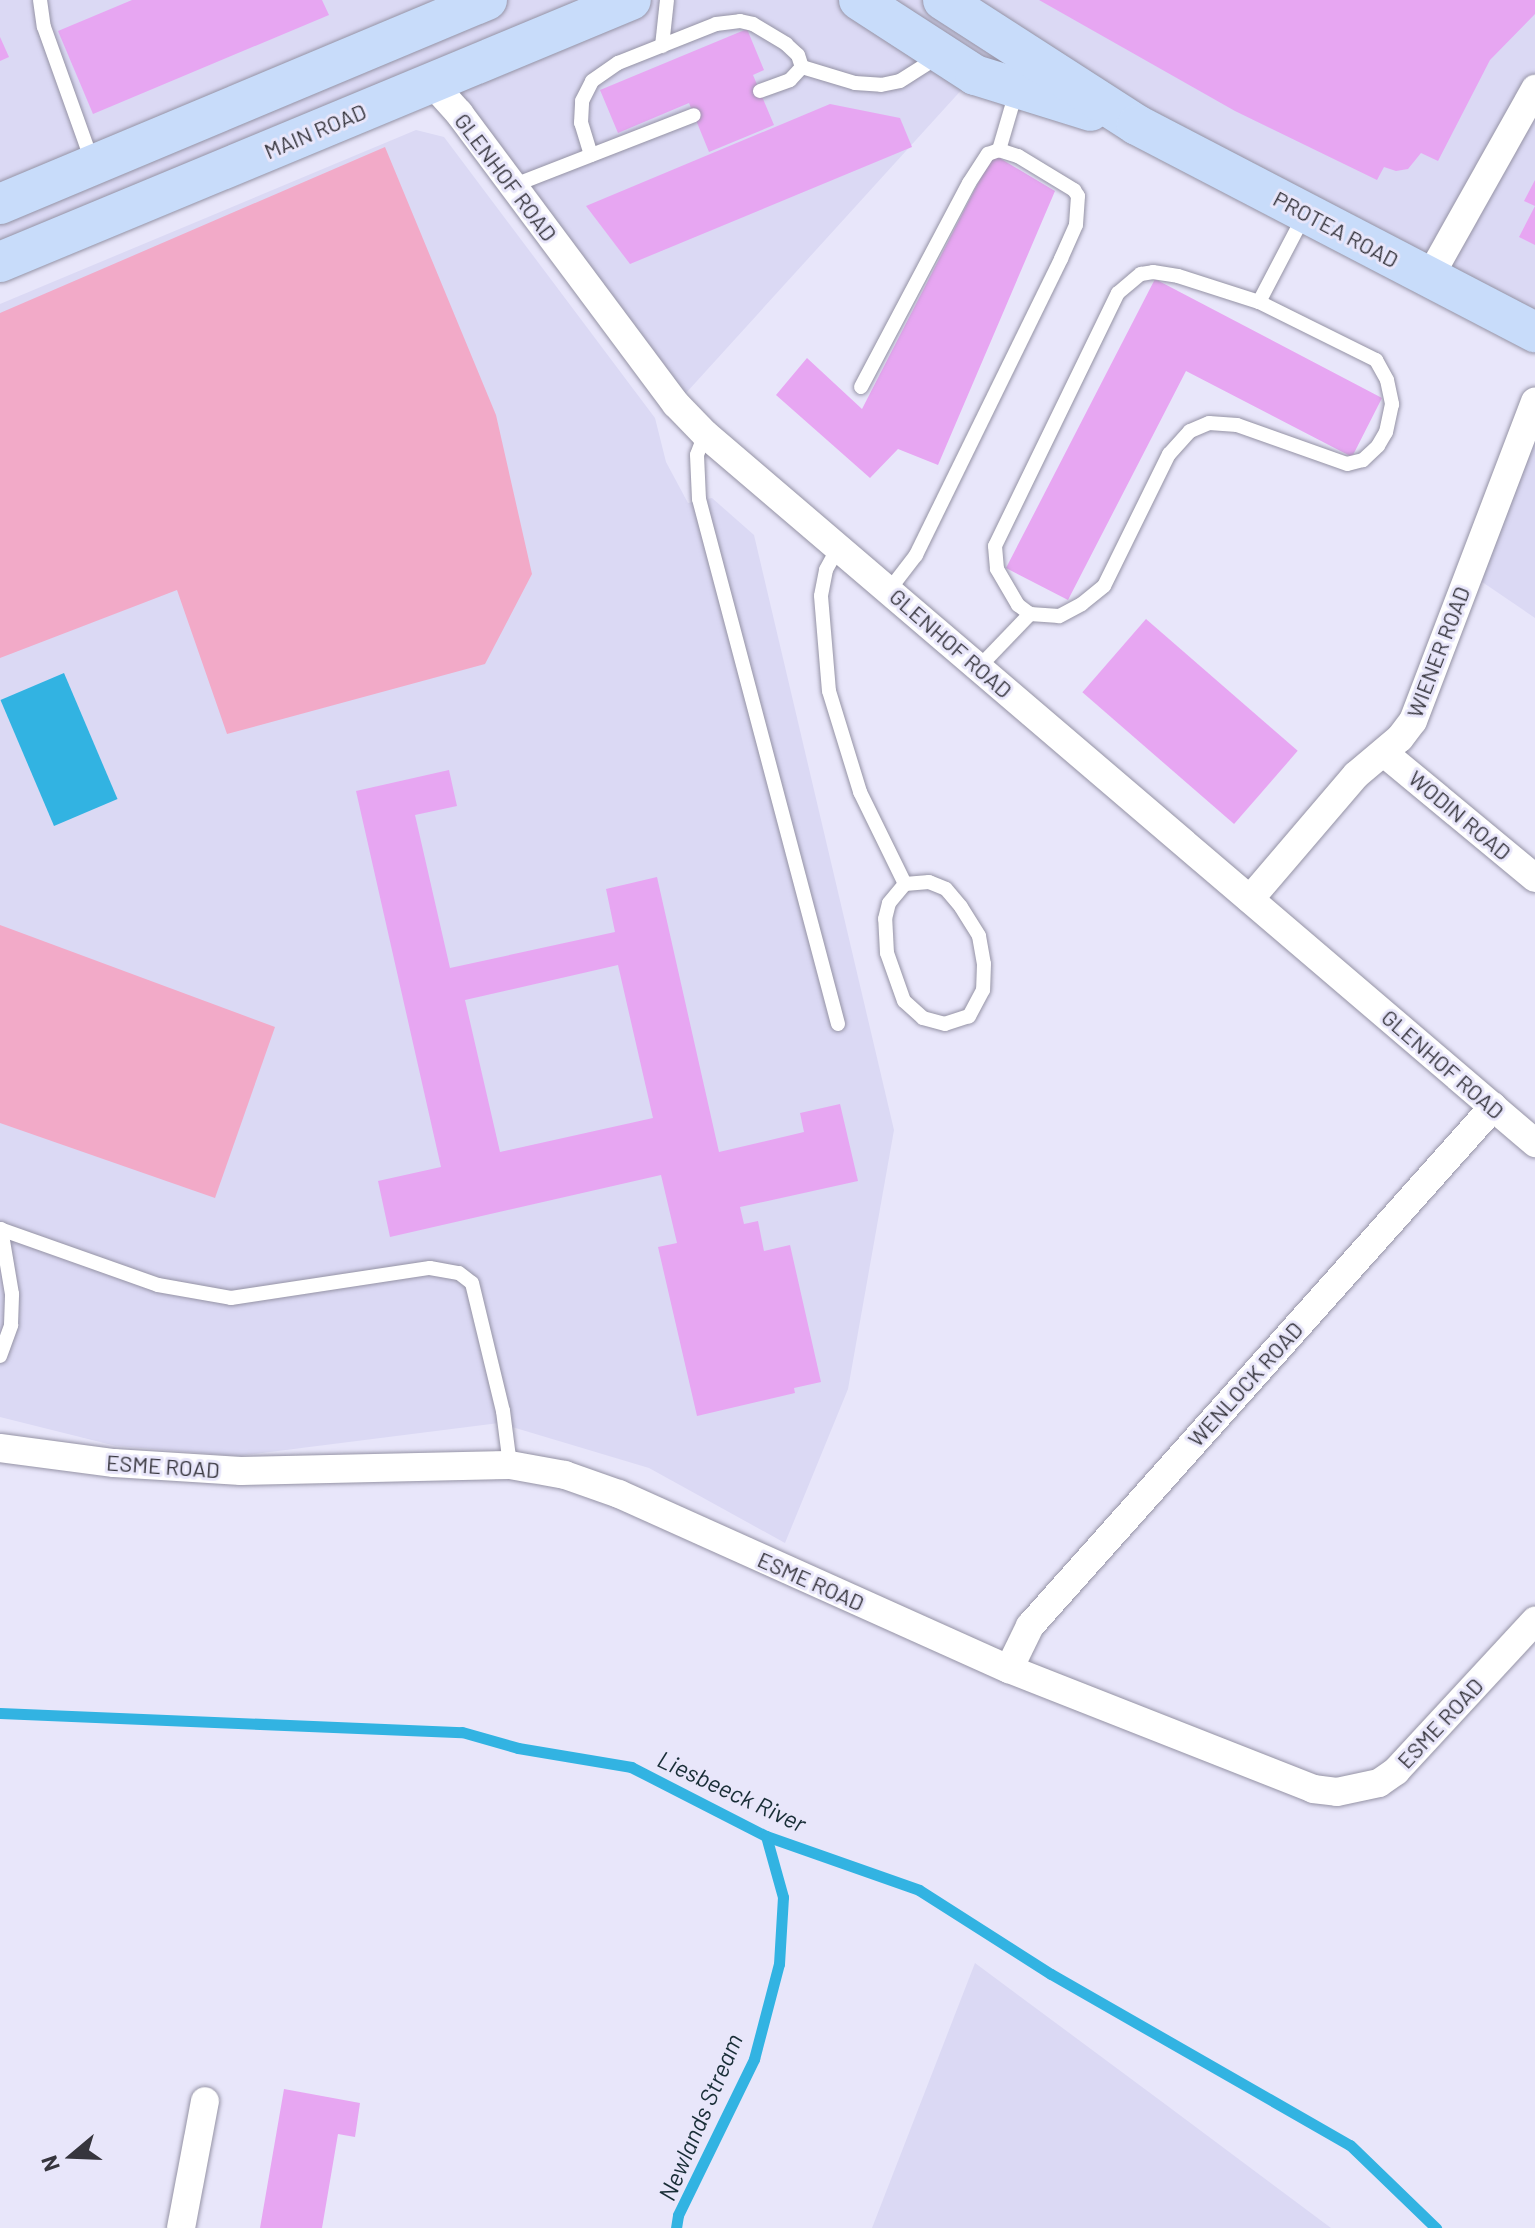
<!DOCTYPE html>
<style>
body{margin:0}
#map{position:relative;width:1535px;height:2228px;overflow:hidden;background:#e8e6fa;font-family:Barlow,sans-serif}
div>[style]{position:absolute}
.built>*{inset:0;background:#dbd9f4}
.green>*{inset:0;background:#f2aac8}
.water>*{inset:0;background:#32b3e2;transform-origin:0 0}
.stream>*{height:11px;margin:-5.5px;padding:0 5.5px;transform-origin:5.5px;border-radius:5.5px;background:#32b3e2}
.building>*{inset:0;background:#e7a6f2;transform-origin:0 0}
.roads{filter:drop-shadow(0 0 2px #9593a5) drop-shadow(0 0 2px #9593a5)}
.service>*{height:14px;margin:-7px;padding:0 7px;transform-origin:7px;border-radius:7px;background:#fff}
.minor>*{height:28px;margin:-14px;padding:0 14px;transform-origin:14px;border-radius:14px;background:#fff}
.secondary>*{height:40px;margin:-20px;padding:0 20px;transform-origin:20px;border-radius:20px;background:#c8dcfa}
span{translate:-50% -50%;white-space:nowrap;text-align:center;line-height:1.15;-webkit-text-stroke:6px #e8e6fa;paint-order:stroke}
.street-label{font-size:22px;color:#36353d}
.water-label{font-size:24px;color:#182d36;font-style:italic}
.north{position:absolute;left:32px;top:2116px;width:80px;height:80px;-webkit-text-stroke:6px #e8e6fa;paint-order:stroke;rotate:251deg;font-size:22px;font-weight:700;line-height:32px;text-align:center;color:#36353d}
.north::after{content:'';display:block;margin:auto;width:28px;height:36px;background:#36353d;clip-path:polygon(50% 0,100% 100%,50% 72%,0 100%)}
</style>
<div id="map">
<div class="built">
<div style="clip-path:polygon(0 0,1535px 0,1535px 332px,1137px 125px,975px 75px,676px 404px,431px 82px,0 262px)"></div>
<div style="clip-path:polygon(416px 130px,444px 137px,655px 418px,666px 462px,688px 503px,712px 498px,754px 535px,894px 1130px,848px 1389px,785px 1543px,649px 1468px,499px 1423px,238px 1456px,116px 1446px,0 1417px,0 304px)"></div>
<div style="clip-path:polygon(1535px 402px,1535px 618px,1469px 573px)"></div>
<div style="clip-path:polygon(975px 1963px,1169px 2107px,1331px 2228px,872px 2228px)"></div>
</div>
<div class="green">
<div style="clip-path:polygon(385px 147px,496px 415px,532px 574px,485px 664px,227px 734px,177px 590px,0 658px,0 313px)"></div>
<div style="clip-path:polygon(0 925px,275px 1027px,215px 1198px,0 1123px)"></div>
</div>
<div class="water">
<div style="left:64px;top:673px;width:137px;height:69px;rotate:67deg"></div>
</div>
<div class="stream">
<div style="left:0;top:1713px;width:462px;rotate:2.4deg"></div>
<div style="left:462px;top:1732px;width:58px;rotate:15.9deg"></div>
<div style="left:518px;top:1748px;width:115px;rotate:9.5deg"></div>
<div style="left:631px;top:1767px;width:152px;rotate:27.1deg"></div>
<div style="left:766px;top:1836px;width:162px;rotate:19.4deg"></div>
<div style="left:919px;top:1890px;width:156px;rotate:32.5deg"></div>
<div style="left:1051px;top:1974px;width:344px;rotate:29.8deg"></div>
<div style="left:1350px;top:2145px;width:120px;rotate:44deg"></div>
<div style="left:676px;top:2228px;width:13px;rotate:-81deg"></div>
<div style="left:678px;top:2215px;width:174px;rotate:-64deg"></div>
<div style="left:754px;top:2059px;width:98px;rotate:-75.3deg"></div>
<div style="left:779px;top:1964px;width:67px;rotate:-86.6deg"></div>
<div style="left:783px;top:1897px;width:63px;rotate:-105.6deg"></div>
</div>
<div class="building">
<div style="clip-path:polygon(132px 0,322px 0,329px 15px,93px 114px,58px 31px)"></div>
<div style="clip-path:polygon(1039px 0,1535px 0,1535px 14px,1490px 60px,1438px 161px,1421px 153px,1408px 169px,1396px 171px,1384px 167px,1377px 180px,1235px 111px)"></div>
<div style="clip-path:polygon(747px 29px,764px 70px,753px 75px,774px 125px,709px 152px,689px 103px,618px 133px,600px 90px)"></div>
<div style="clip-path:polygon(0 37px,9px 57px,0 61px)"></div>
<div style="clip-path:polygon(830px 104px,900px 118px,912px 147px,630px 264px,586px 206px)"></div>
<div style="clip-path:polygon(993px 154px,1055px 191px,938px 465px,898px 449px,870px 478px,776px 395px,807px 358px,862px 409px)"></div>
<div style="clip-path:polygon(1535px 180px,1535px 245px,1519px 237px,1535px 206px,1524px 201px)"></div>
<div style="clip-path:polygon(1155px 279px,1382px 398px,1352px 457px,1186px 371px,1068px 600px,1006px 568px)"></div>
<div style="left:1146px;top:619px;width:201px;height:97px;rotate:41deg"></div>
<div style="clip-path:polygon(evenodd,449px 770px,457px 806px,415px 815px,450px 968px,615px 932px,606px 889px,657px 877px,719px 1152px,804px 1132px,800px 1113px,840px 1104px,858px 1181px,740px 1207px,744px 1224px,758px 1221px,764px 1251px,790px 1245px,821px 1382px,794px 1388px,795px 1393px,697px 1416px,658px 1247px,677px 1243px,661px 1175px,390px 1237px,378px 1181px,441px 1167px,356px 791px,449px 770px,618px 965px,653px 1118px,500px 1152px,465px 1000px,618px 965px)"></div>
<div style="clip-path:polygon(284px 2089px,360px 2103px,355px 2137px,338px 2134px,322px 2228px,260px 2228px)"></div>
</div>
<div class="roads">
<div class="service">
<div style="left:40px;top:0;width:27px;rotate:82deg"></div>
<div style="left:44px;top:27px;width:142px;rotate:70.3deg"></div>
<div style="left:662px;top:46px;width:46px;rotate:-83.8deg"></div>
<div style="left:760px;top:91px;width:32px;rotate:-20deg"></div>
<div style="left:790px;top:80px;width:18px;rotate:-47deg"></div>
<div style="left:802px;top:67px;width:55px;rotate:16.8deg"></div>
<div style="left:855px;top:83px;width:26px;rotate:4deg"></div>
<div style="left:881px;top:85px;width:19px;rotate:-12deg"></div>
<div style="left:900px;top:81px;width:45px;rotate:-32.3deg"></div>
<div style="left:999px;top:150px;width:64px;rotate:-73.6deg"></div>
<div style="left:591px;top:155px;width:34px;rotate:-107deg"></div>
<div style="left:581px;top:123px;width:22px;rotate:-87deg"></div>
<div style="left:582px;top:101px;width:22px;rotate:-63deg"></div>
<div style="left:592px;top:81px;width:32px;rotate:-35deg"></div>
<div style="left:618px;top:63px;width:105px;rotate:-21.7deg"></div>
<div style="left:716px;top:24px;width:24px;rotate:-7deg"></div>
<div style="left:740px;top:21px;width:13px;rotate:13deg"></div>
<div style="left:753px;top:24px;width:39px;rotate:31deg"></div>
<div style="left:786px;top:44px;width:16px;rotate:43deg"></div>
<div style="left:798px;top:55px;width:13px;rotate:72deg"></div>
<div style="left:512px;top:186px;width:195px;rotate:-21.3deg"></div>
<div style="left:1153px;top:272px;width:25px;rotate:9deg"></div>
<div style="left:1178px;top:276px;width:85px;rotate:17.8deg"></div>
<div style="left:1259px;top:302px;width:131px;rotate:26.4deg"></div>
<div style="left:1376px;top:360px;width:23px;rotate:61deg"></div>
<div style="left:1387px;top:380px;width:25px;rotate:78deg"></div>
<div style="left:1392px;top:404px;width:29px;rotate:102deg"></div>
<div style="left:1386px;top:432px;width:16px;rotate:120deg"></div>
<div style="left:1378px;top:446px;width:21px;rotate:137deg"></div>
<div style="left:1363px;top:460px;width:16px;rotate:166deg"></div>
<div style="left:1347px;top:464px;width:117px;rotate:-160.5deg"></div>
<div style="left:1237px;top:425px;width:28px;rotate:-176deg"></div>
<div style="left:1209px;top:423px;width:21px;rotate:157deg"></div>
<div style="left:1190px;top:431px;width:31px;rotate:132deg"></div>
<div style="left:1169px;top:454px;width:147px;rotate:116.2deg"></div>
<div style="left:1104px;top:586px;width:28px;rotate:141deg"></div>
<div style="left:1082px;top:604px;width:26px;rotate:152deg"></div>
<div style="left:1059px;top:616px;width:29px;rotate:-176deg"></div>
<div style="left:1030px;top:614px;width:15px;rotate:-143deg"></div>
<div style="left:1018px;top:605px;width:42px;rotate:-120.3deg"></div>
<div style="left:997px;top:569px;width:23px;rotate:-95deg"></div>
<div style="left:995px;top:546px;width:281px;rotate:-64.1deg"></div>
<div style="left:1118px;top:293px;width:30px;rotate:-40deg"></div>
<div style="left:1141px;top:274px;width:12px;rotate:-9deg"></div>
<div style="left:1259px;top:302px;width:99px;rotate:-62.4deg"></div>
<div style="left:861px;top:387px;width:231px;rotate:-62.1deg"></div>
<div style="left:969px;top:183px;width:35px;rotate:-57deg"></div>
<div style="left:988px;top:154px;width:12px;rotate:-20deg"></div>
<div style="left:999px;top:150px;width:20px;rotate:18deg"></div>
<div style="left:1018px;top:156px;width:66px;rotate:31.3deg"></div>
<div style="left:1074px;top:190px;width:7px;rotate:56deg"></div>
<div style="left:1078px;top:196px;width:29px;rotate:94deg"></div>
<div style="left:1076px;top:225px;width:37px;rotate:114deg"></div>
<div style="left:1061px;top:259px;width:330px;rotate:116.1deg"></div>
<div style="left:916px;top:555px;width:44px;rotate:127.6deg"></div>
<div style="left:705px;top:434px;width:22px;rotate:111deg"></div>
<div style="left:697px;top:455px;width:44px;rotate:87.4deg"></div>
<div style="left:699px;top:499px;width:543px;rotate:75.17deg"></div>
<div style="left:838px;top:548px;width:25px;rotate:119deg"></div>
<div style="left:826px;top:570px;width:26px;rotate:101deg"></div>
<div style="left:821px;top:596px;width:95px;rotate:85.2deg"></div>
<div style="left:829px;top:691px;width:106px;rotate:72.9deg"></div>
<div style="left:860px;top:792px;width:102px;rotate:63.9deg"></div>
<div style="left:979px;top:667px;width:74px;rotate:-46.1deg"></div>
<div style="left:929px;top:882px;width:18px;rotate:22deg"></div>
<div style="left:946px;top:889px;width:23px;rotate:50deg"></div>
<div style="left:961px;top:907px;width:34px;rotate:58deg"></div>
<div style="left:979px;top:936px;width:28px;rotate:80deg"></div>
<div style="left:984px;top:964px;width:26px;rotate:92deg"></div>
<div style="left:983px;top:990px;width:30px;rotate:118deg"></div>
<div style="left:969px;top:1016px;width:25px;rotate:162deg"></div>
<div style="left:945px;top:1024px;width:23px;rotate:-165deg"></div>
<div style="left:923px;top:1018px;width:25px;rotate:-138deg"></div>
<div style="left:904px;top:1001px;width:51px;rotate:-109.5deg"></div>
<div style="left:887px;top:953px;width:34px;rotate:-93deg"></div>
<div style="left:885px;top:919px;width:16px;rotate:-76deg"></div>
<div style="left:889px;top:903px;width:25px;rotate:-50deg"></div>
<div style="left:905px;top:884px;width:24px;rotate:-5deg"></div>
<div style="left:0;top:1229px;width:168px;rotate:19.5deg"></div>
<div style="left:158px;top:1285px;width:74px;rotate:10.1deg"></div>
<div style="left:231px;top:1298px;width:201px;rotate:-8.6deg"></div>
<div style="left:430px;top:1268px;width:29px;rotate:10deg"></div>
<div style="left:459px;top:1273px;width:16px;rotate:38deg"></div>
<div style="left:472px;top:1283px;width:132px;rotate:76.4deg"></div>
<div style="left:503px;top:1411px;width:54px;rotate:82.6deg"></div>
<div style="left:0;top:1356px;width:33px;rotate:-70deg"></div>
<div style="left:11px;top:1325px;width:31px;rotate:-88deg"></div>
<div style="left:12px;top:1294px;width:66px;rotate:-99.6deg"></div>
</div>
<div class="minor">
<div style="left:431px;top:82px;width:42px;rotate:47.9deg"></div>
<div style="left:459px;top:113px;width:363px;rotate:53.3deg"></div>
<div style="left:676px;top:404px;width:42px;rotate:46deg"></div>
<div style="left:705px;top:434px;width:1092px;rotate:40.5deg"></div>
<div style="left:1429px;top:278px;width:217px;rotate:-60.7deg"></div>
<div style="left:1384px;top:753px;width:196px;rotate:39.6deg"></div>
<div style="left:1250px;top:899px;width:163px;rotate:-49.5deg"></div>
<div style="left:1356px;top:775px;width:57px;rotate:-40.1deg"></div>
<div style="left:1400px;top:738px;width:21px;rotate:-53deg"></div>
<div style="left:1413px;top:721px;width:342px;rotate:-69.1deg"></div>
<div style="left:0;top:1448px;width:115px;rotate:7.5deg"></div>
<div style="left:114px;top:1463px;width:127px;rotate:3.6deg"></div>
<div style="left:241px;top:1471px;width:269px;rotate:-1.3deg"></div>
<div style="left:510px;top:1465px;width:56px;rotate:10.3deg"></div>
<div style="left:565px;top:1475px;width:57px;rotate:19.4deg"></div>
<div style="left:619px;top:1494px;width:427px;rotate:24.2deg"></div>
<div style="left:1009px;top:1669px;width:327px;rotate:21.5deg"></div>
<div style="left:1313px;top:1789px;width:24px;rotate:7deg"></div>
<div style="left:1337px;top:1792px;width:43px;rotate:-12.1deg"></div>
<div style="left:1379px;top:1783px;width:21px;rotate:-35deg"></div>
<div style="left:1396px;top:1771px;width:205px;rotate:-47.2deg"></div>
<div style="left:1009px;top:1669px;width:48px;rotate:-64deg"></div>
<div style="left:1030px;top:1626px;width:696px;rotate:-48.26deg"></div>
<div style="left:181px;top:2228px;width:129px;rotate:-79.3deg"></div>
</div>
<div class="secondary">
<div style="left:859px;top:0;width:138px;rotate:32.9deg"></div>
<div style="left:975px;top:75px;width:121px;rotate:17.2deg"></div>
<div style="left:943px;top:0;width:231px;rotate:32.8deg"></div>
<div style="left:1137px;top:125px;width:449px;rotate:27.5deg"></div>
<div style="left:0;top:204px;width:528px;rotate:-22.73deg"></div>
<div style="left:0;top:262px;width:683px;rotate:-22.55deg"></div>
</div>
</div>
<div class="street-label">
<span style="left:315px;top:131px;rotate:-23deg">MAIN ROAD</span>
<span style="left:506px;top:177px;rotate:53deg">GLENHOF ROAD</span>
<span style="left:1336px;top:229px;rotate:28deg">PROTEA ROAD</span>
<span style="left:951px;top:643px;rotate:41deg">GLENHOF ROAD</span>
<span style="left:1438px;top:652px;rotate:-69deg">WIENER ROAD</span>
<span style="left:1460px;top:815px;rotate:40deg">WODIN ROAD</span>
<span style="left:1443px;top:1064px;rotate:41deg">GLENHOF ROAD</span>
<span style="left:1245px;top:1384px;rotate:-48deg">WENLOCK ROAD</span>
<span style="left:163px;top:1466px;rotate:4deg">ESME ROAD</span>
<span style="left:811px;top:1581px;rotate:24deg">ESME ROAD</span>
<span style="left:1440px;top:1723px;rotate:-47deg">ESME ROAD</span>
</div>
<div class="water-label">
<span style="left:732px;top:1791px;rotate:25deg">Liesbeeck River</span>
<span style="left:700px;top:2117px;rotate:-67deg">Newlands Stream</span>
</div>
<div class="north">N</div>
</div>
